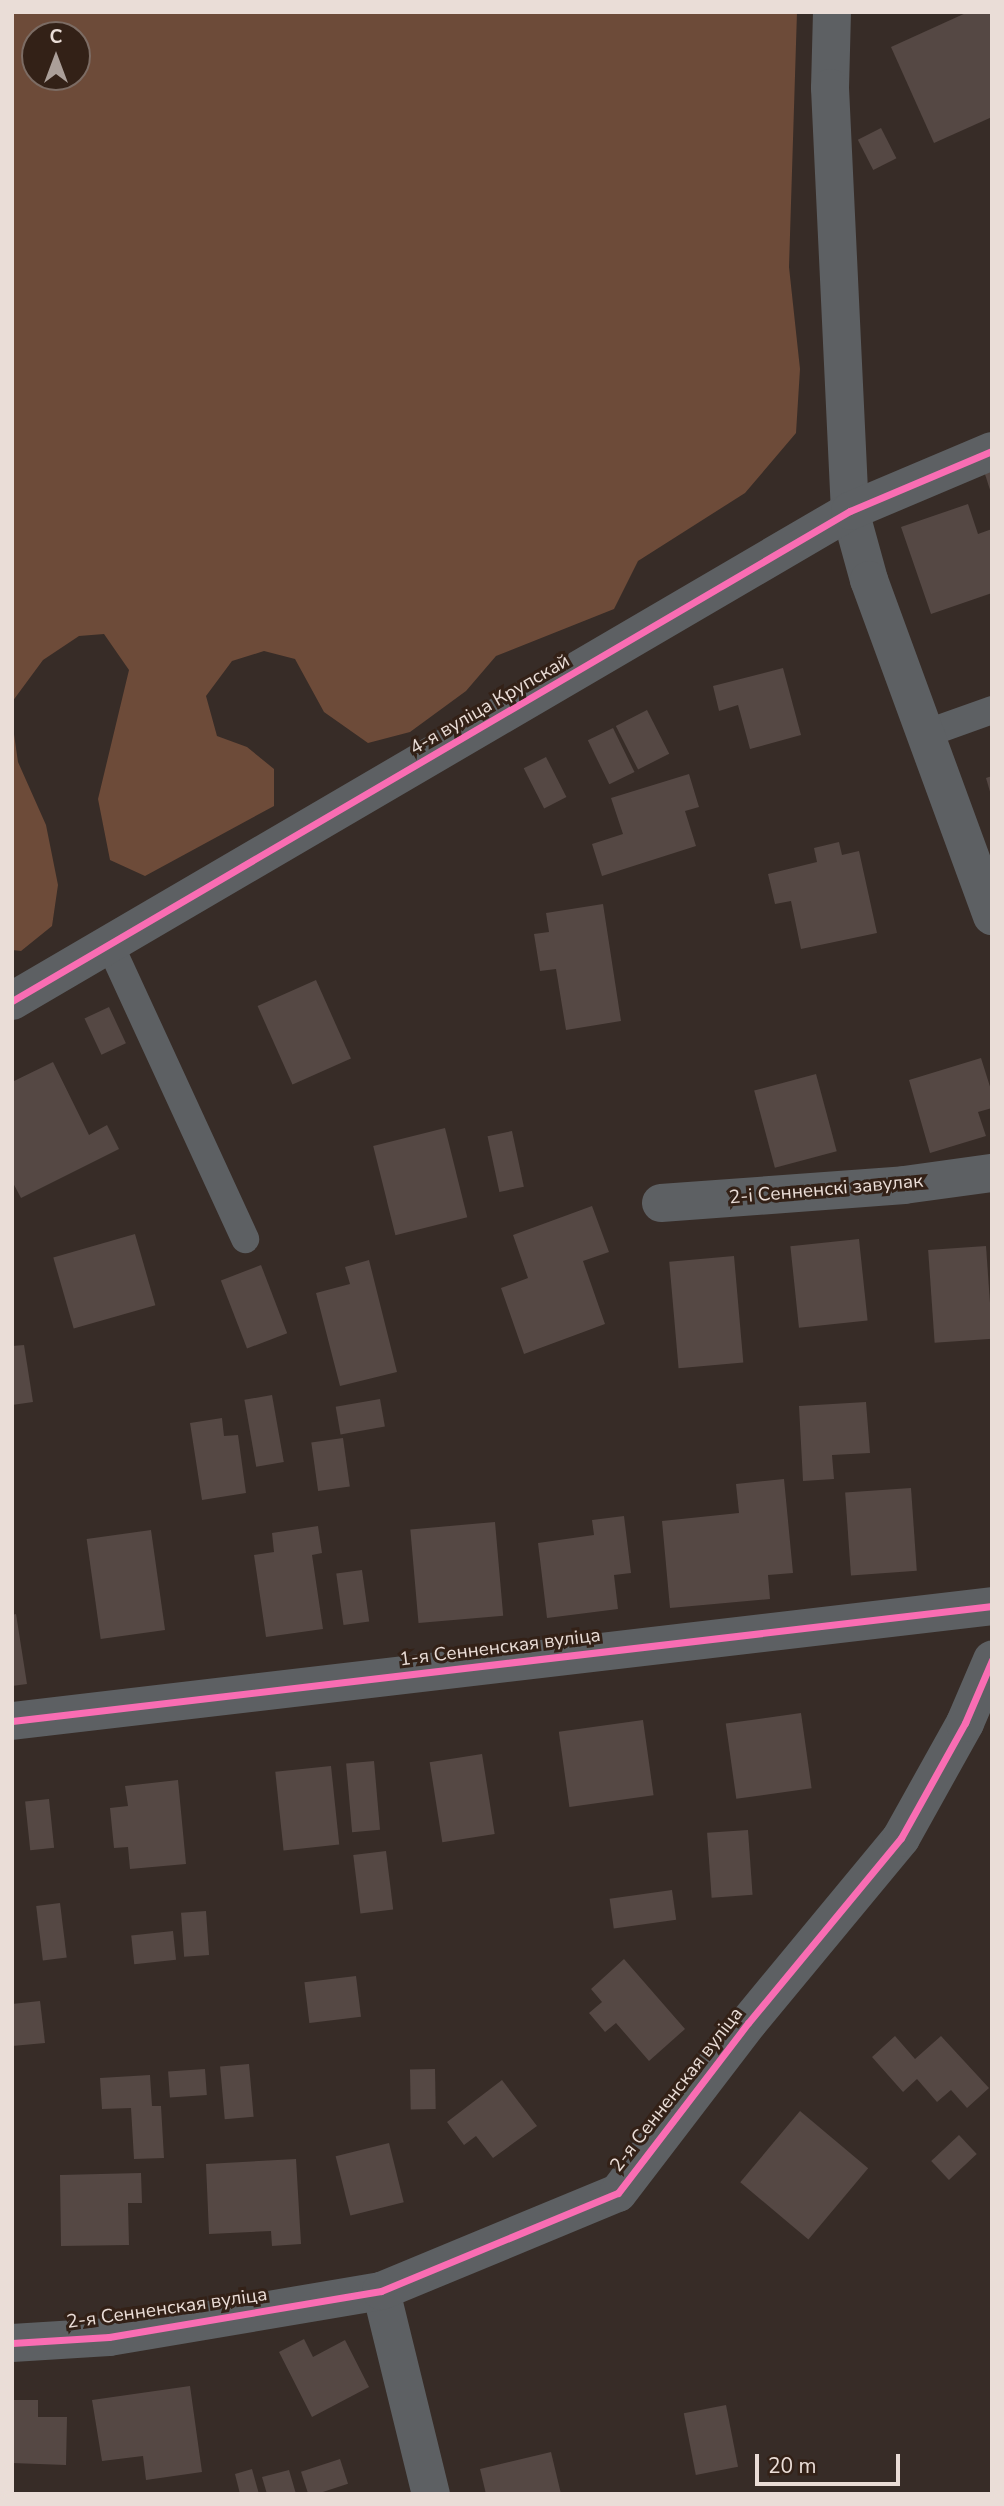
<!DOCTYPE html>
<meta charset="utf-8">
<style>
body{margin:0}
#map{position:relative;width:1004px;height:2506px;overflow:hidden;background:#372c27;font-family:"Nunito Sans",sans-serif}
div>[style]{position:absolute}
.forest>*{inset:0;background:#6d4b39}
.building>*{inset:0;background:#554844;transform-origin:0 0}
.lane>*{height:28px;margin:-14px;padding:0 14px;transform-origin:14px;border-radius:14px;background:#5d6063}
.street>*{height:38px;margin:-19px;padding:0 19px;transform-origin:19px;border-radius:19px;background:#5d6063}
.cycleway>*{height:7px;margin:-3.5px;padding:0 3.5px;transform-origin:3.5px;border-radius:3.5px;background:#f96db3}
span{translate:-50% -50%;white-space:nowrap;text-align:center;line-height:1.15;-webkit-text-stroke:6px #332117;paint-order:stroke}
.street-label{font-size:19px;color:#eaddd7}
.frame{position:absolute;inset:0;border:14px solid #eaddd7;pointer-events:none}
.north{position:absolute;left:21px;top:21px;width:70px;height:70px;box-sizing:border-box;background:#332117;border:2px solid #7c6c64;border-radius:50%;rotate:0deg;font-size:19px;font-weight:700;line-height:28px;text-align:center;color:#eaddd7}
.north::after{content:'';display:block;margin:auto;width:24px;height:32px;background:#ab9f99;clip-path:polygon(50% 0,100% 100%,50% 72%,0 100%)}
.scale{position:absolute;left:755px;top:2454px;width:145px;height:32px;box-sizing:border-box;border:4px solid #eaddd7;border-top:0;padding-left:9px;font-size:21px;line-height:24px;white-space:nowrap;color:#eaddd7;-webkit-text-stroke:5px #332117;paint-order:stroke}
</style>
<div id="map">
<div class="forest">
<div style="clip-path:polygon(evenodd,12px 12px,797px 12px,789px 267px,800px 369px,796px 433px,745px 493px,638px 561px,614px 609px,496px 656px,466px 691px,410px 732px,368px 743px,324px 712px,295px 659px,264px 651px,232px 661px,206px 696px,217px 736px,247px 747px,274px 769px,274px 806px,145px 876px,110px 860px,98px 799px,129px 670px,104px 634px,79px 636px,43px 660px,12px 702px,12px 12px,35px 35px,77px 35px,77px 77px,35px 77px,35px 35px)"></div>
<div style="clip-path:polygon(12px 720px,18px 762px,46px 825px,58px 885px,52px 926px,21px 951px,12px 950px)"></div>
</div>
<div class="building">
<div style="clip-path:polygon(968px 12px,992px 12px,992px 117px,934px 143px,891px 47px)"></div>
<div style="left:881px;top:128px;width:34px;height:26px;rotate:63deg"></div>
<div style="clip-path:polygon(992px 469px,992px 493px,991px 493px,984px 471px)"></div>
<div style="clip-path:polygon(968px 504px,978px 534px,992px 529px,992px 593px,931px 614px,901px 527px)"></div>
<div style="clip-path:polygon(783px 668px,801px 735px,750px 749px,738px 705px,719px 711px,713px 686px)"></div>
<div style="left:647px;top:710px;width:49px;height:35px;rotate:63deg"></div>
<div style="left:613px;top:728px;width:49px;height:28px;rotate:64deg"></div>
<div style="left:546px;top:757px;width:45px;height:25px;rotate:63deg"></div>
<div style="clip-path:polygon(689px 774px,699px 807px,685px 811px,696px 846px,602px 876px,592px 844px,623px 834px,611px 798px)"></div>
<div style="clip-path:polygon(992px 776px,992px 795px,991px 795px,986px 778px)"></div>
<div style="clip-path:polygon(839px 842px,842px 855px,859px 851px,877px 933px,801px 949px,791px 901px,775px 904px,768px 874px,817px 862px,814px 848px)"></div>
<div style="clip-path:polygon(603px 904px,621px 1021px,566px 1030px,556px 969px,540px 971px,534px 934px,549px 932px,546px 913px)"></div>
<div style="left:316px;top:980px;width:86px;height:64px;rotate:66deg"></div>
<div style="left:109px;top:1007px;width:40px;height:27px;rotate:65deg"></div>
<div style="clip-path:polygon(981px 1058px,992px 1093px,992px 1108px,978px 1112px,986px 1136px,930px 1153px,909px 1080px)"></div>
<div style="clip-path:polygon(53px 1062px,89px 1135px,107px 1125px,119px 1149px,21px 1198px,12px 1181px,12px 1082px)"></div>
<div style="left:816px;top:1074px;width:80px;height:64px;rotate:75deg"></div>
<div style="left:445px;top:1128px;width:92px;height:74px;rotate:76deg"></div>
<div style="left:512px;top:1131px;width:57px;height:25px;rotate:78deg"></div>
<div style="clip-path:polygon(592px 1206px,609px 1252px,583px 1261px,605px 1324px,524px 1354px,501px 1288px,528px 1278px,513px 1235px)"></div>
<div style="left:135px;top:1234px;width:74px;height:85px;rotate:74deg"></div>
<div style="left:859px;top:1239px;width:82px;height:69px;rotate:84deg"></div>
<div style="left:986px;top:1246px;width:93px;height:58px;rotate:86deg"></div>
<div style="left:734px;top:1256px;width:107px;height:65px;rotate:85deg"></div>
<div style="clip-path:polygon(369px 1260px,397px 1372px,340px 1386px,316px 1293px,350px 1284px,345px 1267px)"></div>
<div style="left:261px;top:1265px;width:73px;height:43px;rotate:69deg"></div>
<div style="clip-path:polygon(24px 1345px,33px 1402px,12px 1405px,12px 1346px)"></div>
<div style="left:272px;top:1395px;width:68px;height:28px;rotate:80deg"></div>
<div style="left:380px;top:1399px;width:28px;height:45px;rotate:80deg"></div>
<div style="clip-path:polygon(866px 1402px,870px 1453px,832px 1455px,834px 1479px,803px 1481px,799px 1406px)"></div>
<div style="clip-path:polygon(222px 1418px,224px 1436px,238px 1435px,246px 1493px,202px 1500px,190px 1423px)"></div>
<div style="left:343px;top:1438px;width:49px;height:32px;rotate:82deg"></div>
<div style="clip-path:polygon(784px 1479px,793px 1573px,768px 1575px,770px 1599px,670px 1608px,662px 1521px,739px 1513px,736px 1484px)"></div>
<div style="left:911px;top:1488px;width:83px;height:66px;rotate:86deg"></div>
<div style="clip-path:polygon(624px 1516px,631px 1573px,614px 1575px,618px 1609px,547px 1618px,538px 1543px,594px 1535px,592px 1520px)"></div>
<div style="left:495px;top:1522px;width:94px;height:85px;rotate:85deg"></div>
<div style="clip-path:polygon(318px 1526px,322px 1553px,312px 1555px,323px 1629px,266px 1637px,254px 1555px,274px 1552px,272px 1533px)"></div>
<div style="left:151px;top:1530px;width:101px;height:65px;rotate:82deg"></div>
<div style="left:362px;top:1570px;width:52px;height:26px;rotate:82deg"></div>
<div style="clip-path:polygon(16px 1614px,27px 1684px,12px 1686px,12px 1615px)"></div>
<div style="left:801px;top:1713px;width:76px;height:76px;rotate:82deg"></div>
<div style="left:643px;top:1720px;width:76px;height:85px;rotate:82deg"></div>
<div style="left:482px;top:1754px;width:81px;height:53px;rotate:81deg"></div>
<div style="left:374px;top:1761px;width:69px;height:28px;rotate:85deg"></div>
<div style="left:331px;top:1766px;width:79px;height:56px;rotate:84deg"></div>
<div style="clip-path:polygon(178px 1780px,186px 1864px,130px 1869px,128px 1847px,114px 1848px,110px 1808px,128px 1806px,125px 1786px)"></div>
<div style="left:49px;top:1799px;width:49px;height:24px;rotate:84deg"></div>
<div style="left:748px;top:1830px;width:65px;height:41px;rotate:86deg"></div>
<div style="left:386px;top:1851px;width:59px;height:33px;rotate:83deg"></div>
<div style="left:672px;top:1890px;width:30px;height:63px;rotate:82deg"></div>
<div style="left:60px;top:1903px;width:55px;height:24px;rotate:83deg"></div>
<div style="left:206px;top:1911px;width:44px;height:25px;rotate:86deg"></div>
<div style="left:173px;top:1931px;width:29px;height:42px;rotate:84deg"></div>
<div style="clip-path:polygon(624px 1959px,685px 2029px,649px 2061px,616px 2023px,605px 2032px,589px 2013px,602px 2002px,591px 1989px)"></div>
<div style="left:356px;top:1976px;width:41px;height:52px;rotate:83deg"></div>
<div style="clip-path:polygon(40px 2001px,45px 2043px,12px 2046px,12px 2004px)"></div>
<div style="clip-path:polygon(895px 2036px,915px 2059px,941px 2036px,989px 2088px,967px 2108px,951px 2090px,937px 2102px,917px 2079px,903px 2092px,872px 2057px)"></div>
<div style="left:249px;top:2064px;width:53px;height:29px;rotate:85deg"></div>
<div style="left:205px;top:2069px;width:26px;height:37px;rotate:86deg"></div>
<div style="left:435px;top:2069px;width:40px;height:25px;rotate:89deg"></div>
<div style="clip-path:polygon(150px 2075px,152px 2106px,161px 2106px,164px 2158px,134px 2159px,131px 2108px,102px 2109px,100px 2078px)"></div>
<div style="clip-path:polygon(502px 2080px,537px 2126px,493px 2158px,476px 2136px,464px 2145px,447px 2122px)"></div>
<div style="left:800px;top:2111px;width:89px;height:93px;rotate:40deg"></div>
<div style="left:959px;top:2135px;width:26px;height:38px;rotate:47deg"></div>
<div style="left:389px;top:2143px;width:61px;height:55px;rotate:76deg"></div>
<div style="clip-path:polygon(296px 2159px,301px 2244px,272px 2246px,271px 2231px,209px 2234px,206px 2164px)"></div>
<div style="clip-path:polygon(141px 2173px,142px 2203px,128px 2203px,129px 2245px,61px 2246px,60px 2175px)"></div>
<div style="clip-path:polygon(304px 2339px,313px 2357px,345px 2340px,369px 2387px,312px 2417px,279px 2352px)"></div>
<div style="clip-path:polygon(190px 2386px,202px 2472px,146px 2480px,143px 2456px,102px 2461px,92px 2400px)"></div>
<div style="clip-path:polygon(12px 2400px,38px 2400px,38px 2417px,67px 2417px,66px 2465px,12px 2463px)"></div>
<div style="left:726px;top:2405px;width:63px;height:43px;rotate:79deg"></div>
<div style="clip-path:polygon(551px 2452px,561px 2494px,486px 2494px,480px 2469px)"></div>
<div style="left:340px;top:2459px;width:26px;height:41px;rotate:72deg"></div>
<div style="clip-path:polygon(252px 2469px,259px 2494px,240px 2494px,235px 2474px)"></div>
<div style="clip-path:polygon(289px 2470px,296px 2494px,267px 2494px,262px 2477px)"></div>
</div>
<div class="lane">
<div style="left:925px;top:734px;width:71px;rotate:-19.7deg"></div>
<div style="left:109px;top:943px;width:326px;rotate:65.3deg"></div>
</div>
<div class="street">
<div style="left:832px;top:12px;width:76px;rotate:91.5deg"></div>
<div style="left:830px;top:88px;width:423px;rotate:87.3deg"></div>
<div style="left:850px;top:511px;width:72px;rotate:74.6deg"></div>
<div style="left:869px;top:580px;width:358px;rotate:69.9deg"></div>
<div style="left:12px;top:1001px;width:971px;rotate:-30.32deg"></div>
<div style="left:850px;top:511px;width:154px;rotate:-22.9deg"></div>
<div style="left:661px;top:1203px;width:244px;rotate:-4.2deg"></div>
<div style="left:904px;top:1185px;width:89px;rotate:-7.8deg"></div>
<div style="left:12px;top:1721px;width:987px;rotate:-6.69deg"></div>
<div style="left:381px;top:2291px;width:209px;rotate:76.2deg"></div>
<div style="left:12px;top:2343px;width:97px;rotate:-3.5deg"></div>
<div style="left:109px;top:2337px;width:276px;rotate:-9.6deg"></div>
<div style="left:381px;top:2291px;width:256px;rotate:-22.5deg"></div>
<div style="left:618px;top:2193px;width:214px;rotate:-52.6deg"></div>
<div style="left:748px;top:2023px;width:240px;rotate:-50.4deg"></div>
<div style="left:901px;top:1838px;width:132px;rotate:-60.9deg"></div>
<div style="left:965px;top:1723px;width:69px;rotate:-66.8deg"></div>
</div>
<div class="cycleway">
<div style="left:12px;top:1001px;width:971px;rotate:-30.32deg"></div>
<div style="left:850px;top:511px;width:154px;rotate:-22.9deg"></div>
<div style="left:12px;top:1721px;width:987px;rotate:-6.69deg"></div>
<div style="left:12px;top:2343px;width:97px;rotate:-3.5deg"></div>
<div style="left:109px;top:2337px;width:276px;rotate:-9.6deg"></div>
<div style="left:381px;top:2291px;width:256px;rotate:-22.5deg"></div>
<div style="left:618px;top:2193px;width:214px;rotate:-52.6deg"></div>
<div style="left:748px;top:2023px;width:240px;rotate:-50.4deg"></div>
<div style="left:901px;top:1838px;width:132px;rotate:-60.9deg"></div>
<div style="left:965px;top:1723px;width:69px;rotate:-66.8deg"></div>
</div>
<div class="street-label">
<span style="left:490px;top:705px;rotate:-30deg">4-я вуліца Крупскай</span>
<span style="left:826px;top:1190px;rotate:-5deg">2-і Сенненскі завулак</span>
<span style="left:500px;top:1648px;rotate:-7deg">1-я Сенненская вуліца</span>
<span style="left:677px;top:2090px;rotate:-52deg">2-я Сенненская вуліца</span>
<span style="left:167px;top:2309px;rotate:-8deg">2-я Сенненская вуліца</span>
</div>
<div class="frame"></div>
<div class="north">С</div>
<div class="scale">20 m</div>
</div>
